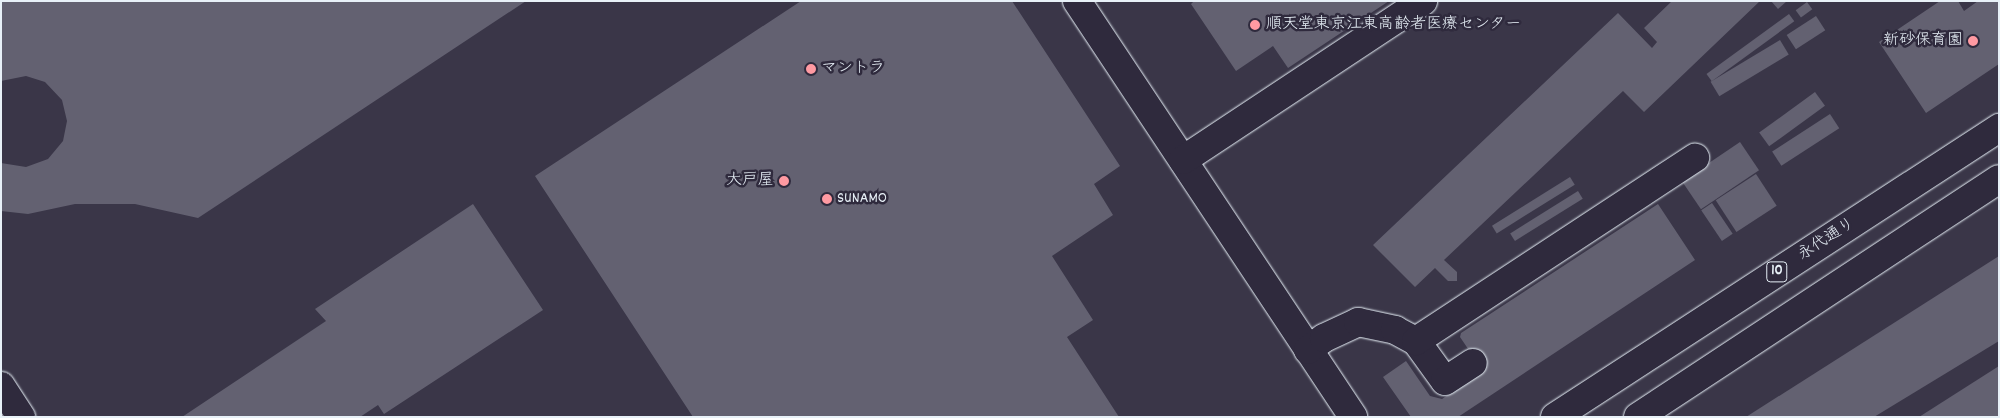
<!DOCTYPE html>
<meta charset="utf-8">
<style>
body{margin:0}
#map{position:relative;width:2000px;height:418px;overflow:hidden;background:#3a3648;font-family:Dekko,"Klee One",sans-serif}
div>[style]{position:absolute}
.building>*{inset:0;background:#636171;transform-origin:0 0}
.roads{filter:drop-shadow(0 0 1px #e8f1f8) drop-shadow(0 0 1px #e8f1f8)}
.minor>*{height:28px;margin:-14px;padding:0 14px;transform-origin:14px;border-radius:14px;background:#2f2a3d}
.major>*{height:28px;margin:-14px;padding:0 14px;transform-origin:14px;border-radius:14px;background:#2f2a3d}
.dots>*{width:14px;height:14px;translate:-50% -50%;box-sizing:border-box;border:2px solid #2f2a3d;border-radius:50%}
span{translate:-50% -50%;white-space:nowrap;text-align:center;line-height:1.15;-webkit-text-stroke:5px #2f2a3d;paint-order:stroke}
.shield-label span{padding:1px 4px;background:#2f2a3d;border:1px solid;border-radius:4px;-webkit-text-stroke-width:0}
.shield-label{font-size:15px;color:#e8f1f8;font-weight:700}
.poi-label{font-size:16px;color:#e8f1f8}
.left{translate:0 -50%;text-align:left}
.right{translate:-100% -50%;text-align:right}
.street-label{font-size:16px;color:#e8f1f8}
.frame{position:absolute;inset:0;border:2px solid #e8f1f8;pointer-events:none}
</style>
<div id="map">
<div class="building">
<div style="clip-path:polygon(1px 1px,526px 1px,198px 218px,135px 204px,75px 204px,28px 214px,1px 211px,1px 163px,26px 167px,48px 159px,63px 141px,67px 121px,62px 100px,45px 82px,26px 76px,1px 81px)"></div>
<div style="clip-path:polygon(801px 1px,1012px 1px,1120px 166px,1094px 184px,1113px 215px,1052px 256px,1093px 320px,1067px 337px,1119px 417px,693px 417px,535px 176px)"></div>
<div style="clip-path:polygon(1194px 1px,1389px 1px,1288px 68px,1273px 46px,1236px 71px,1191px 4px)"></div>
<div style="clip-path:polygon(1672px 1px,1760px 1px,1644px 112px,1623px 91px,1444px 260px,1457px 272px,1457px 281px,1448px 281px,1435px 268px,1415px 287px,1373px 245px,1618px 13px,1652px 48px,1657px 42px,1644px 28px)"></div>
<div style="clip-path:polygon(1771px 1px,1787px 1px,1778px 9px)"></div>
<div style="clip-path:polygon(1940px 1px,1958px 1px,1964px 11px,1978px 1px,1999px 1px,1999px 64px,1926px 113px,1879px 42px)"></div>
<div style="left:1807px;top:2px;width:9px;height:14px;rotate:54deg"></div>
<div style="left:1789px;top:14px;width:9px;height:102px;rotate:54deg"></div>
<div style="left:1816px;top:16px;width:17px;height:35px;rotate:57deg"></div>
<div style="left:1780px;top:40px;width:17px;height:81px;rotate:59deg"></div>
<div style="left:1815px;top:92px;width:17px;height:69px;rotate:54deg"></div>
<div style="left:1830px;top:114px;width:17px;height:69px;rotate:57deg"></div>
<div style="left:1740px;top:142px;width:34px;height:70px;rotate:56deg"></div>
<div style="left:1756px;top:174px;width:38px;height:48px;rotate:57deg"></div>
<div style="left:1570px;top:177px;width:9px;height:92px;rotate:58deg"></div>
<div style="left:1578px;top:191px;width:9px;height:80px;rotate:58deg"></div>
<div style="left:1712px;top:203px;width:37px;height:13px;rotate:56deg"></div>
<div style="clip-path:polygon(473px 204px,543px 310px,384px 414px,378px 405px,360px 417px,182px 417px,326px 321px,315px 309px)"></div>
<div style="clip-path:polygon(1658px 204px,1695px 260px,1458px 417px,1411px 417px,1383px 377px,1406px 361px,1430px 396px,1442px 399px,1483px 371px,1460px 337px,1461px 333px)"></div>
<div style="clip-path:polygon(1999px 256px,1999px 341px,1874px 417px,1746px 417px)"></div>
<div style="clip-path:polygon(1999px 366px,1999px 417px,1919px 417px)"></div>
</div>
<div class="roads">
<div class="minor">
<div style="left:1077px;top:1px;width:499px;rotate:56.4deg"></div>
<div style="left:1183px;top:160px;width:288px;rotate:-33.5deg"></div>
<div style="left:1416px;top:341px;width:49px;rotate:54.1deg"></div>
<div style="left:1445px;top:381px;width:33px;rotate:-33deg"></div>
<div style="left:1308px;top:350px;width:20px;rotate:-37deg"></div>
<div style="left:1324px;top:338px;width:38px;rotate:-25deg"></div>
<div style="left:1358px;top:322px;width:38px;rotate:12deg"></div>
<div style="left:1395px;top:330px;width:24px;rotate:28deg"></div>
<div style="left:1416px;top:341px;width:334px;rotate:-33.3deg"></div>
<div style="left:1px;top:386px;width:37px;rotate:57deg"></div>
</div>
<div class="major">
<div style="left:1555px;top:417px;width:530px;rotate:-33.06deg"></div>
<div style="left:1638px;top:417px;width:432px;rotate:-33.4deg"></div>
</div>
</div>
<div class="dots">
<div style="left:1255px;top:25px;background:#ff9aa2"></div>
<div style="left:1973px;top:41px;background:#ff9aa2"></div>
<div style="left:811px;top:69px;background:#ff9aa2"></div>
<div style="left:784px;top:181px;background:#ff9aa2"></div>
<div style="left:827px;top:199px;background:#ff9aa2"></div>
</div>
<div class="shield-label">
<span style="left:1777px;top:272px">10</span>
</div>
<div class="poi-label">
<span class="left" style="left:1266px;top:25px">順天堂東京江東高齢者医療センター</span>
<span class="right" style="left:1963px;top:41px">新砂保育園</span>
<span class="left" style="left:821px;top:69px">マントラ</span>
<span class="right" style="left:774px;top:181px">大戸屋</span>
<span class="left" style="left:837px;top:199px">SUNAMO</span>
</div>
<div class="street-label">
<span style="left:1827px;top:240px;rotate:-33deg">永代通り</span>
</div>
<div class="frame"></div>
</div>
